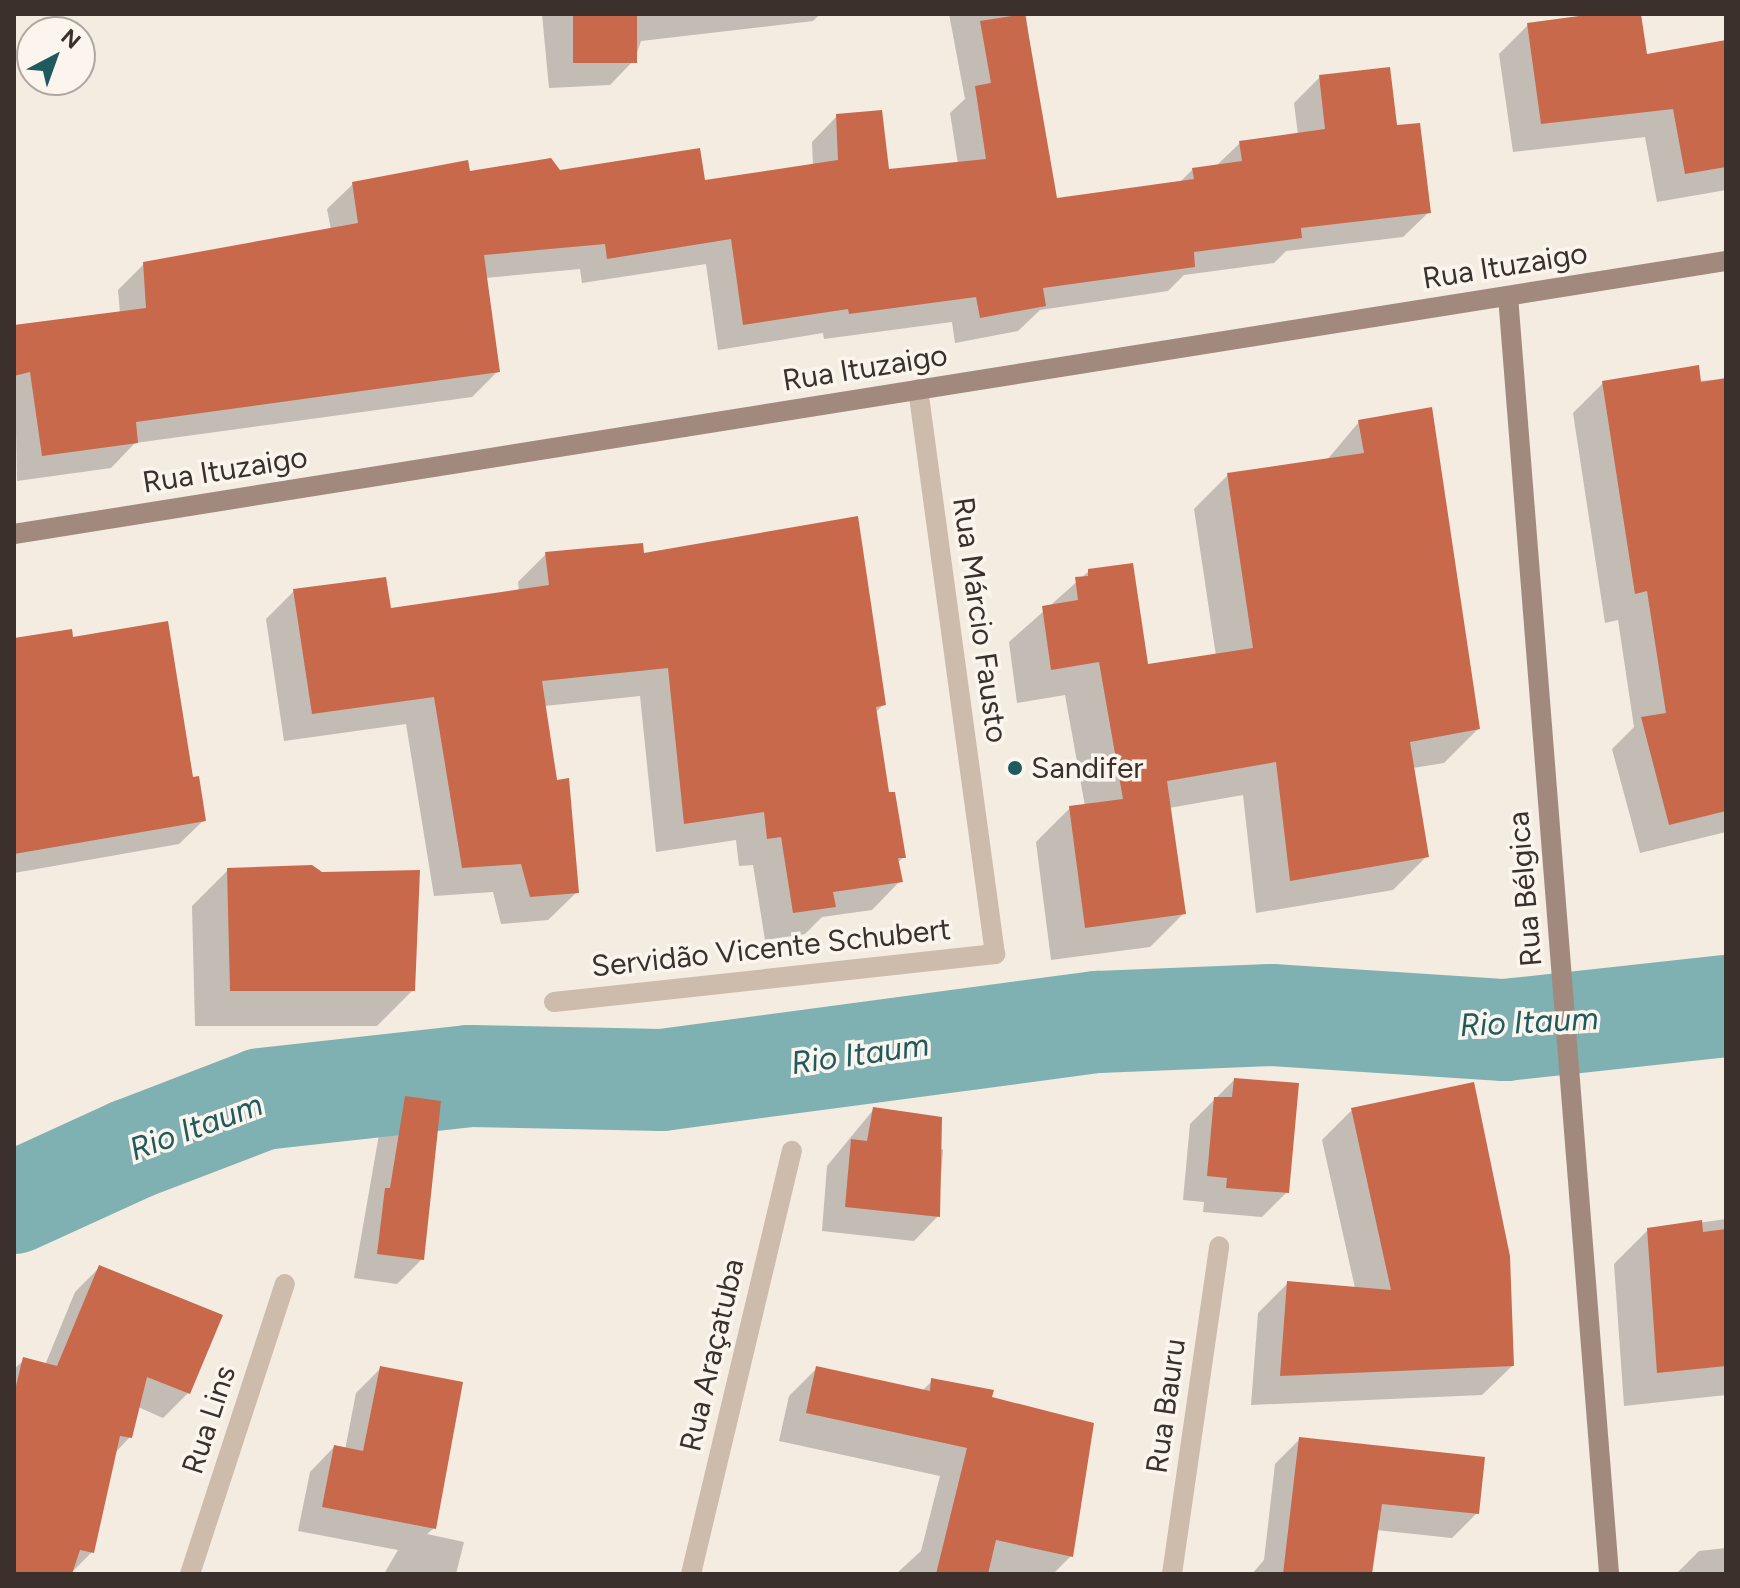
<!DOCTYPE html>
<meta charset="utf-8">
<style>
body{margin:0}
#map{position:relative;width:1740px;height:1588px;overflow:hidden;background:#f4ebe1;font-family:Figtree,sans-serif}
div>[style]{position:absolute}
.shadow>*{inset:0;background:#0003}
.river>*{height:102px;margin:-51px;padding:0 51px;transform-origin:51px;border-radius:51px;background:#7fb0b2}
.building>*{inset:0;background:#c8694b;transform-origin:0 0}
.street>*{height:20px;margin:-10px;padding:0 10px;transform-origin:10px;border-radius:10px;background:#cdbbac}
.secondary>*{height:20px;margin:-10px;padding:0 10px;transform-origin:10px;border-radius:10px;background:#a18a7d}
.dots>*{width:22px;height:22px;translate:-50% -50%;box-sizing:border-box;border:4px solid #fbf5ee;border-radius:50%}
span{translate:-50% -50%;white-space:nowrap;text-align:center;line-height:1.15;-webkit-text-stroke:7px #fbf5ee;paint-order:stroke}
.street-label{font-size:30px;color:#3b302b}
.poi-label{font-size:30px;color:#3b302b}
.left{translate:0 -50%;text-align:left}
.water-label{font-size:32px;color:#1f5a5e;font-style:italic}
.frame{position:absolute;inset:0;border:16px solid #3b302b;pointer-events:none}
.north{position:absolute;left:16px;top:16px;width:80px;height:80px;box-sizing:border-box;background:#fbf5ee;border:2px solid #aea6a0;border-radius:50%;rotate:41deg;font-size:22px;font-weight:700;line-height:32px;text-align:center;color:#3b302b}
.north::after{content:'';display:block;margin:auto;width:28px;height:36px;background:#1f5a5e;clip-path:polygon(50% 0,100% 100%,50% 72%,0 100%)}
</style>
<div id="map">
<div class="shadow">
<div style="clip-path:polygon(542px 14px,820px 14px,813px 21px,641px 41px,635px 59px,610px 85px,549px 88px)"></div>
<div style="clip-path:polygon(949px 14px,1026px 14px,1039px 128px,1055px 200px,1180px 182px,1193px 169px,1216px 166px,1240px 143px,1298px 135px,1294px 103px,1320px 77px,1396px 128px,1429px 212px,1403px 237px,1286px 251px,1274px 263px,1184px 275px,1168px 291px,1040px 310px,1018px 331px,955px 343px,952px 322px,824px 339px,823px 333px,718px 350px,706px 264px,582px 283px,580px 269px,485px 278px,498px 371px,472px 397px,135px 443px,111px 468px,17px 481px,14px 327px,120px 313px,118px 290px,144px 264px,331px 230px,327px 209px,353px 184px,468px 173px,559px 172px,703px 182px,813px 166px,812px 142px,837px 116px,887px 171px,958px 164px,950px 113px,965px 99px)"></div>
<div style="clip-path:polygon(1609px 14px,1639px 14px,1645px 56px,1726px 42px,1726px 190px,1657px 202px,1645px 137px,1513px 152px,1499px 54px,1528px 25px)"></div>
<div style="clip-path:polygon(1726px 380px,1726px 832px,1640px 853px,1612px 749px,1634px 727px,1618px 620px,1605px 623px,1573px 413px,1603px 383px)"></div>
<div style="clip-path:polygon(1359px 422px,1478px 729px,1444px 763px,1413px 768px,1427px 856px,1393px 890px,1256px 913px,1243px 795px,1169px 808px,1184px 913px,1150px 947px,1051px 960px,1036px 842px,1070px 808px,1085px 806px,1065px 695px,1017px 703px,1009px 642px,1089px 571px,1146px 667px,1216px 656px,1194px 509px,1228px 475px,1326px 461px)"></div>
<div style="clip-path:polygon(546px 554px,643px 556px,884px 704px,875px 713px,887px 795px,904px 857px,897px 863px,900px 881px,872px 910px,822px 917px,805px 934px,765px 940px,753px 865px,739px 866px,736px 840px,656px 852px,640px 696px,544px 706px,577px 892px,548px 920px,501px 924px,493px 892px,434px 896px,406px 724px,284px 741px,266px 619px,294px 591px,390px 610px,519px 591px,518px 582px)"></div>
<div style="clip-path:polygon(72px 639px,191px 779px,204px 820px,179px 844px,14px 873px,14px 640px)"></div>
<div style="clip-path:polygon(228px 870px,413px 990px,377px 1026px,195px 1026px,192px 906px)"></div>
<div style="clip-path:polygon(1234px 1080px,1287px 1192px,1262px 1217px,1203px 1212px,1204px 1202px,1183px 1200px,1190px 1124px)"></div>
<div style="clip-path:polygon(406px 1098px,422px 1259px,397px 1284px,354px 1278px,381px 1123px)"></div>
<div style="clip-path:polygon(874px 1109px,943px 1150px,938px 1216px,914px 1241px,822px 1231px,827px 1166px)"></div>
<div style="clip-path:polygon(1352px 1110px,1512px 1366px,1482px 1395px,1251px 1405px,1258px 1313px,1288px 1283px,1355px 1288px,1322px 1140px)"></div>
<div style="clip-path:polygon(1726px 1219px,1726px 1395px,1624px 1406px,1614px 1264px,1648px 1230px)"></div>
<div style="clip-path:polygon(100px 1267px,188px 1393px,163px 1418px,138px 1407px,130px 1437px,114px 1454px,92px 1552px,70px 1574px,14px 1574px,14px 1369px,24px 1360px,45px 1365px,75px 1292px)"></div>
<div style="clip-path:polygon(381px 1368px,434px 1528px,427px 1534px,464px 1542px,456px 1574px,384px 1574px,398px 1550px,298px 1531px,310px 1472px,334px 1447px,345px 1450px,356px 1393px)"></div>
<div style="clip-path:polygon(817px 1368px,922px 1391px,932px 1381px,989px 1399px,1071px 1556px,1053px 1574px,896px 1574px,921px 1551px,940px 1476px,779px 1441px,789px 1396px)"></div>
<div style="clip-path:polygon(1300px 1439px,1477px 1513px,1452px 1538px,1376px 1530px,1370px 1574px,1252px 1574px,1264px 1560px,1275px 1464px)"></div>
<div style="clip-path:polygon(1726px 1548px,1726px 1574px,1676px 1574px,1699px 1551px)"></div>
</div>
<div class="river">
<div style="left:14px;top:1203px;width:130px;rotate:-24.6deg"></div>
<div style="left:132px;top:1149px;width:139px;rotate:-21deg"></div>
<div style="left:262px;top:1099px;width:209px;rotate:-6.3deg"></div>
<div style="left:470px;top:1076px;width:192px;rotate:1.2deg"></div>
<div style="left:662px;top:1080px;width:440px;rotate:-7.6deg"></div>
<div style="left:1098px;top:1022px;width:173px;rotate:-2.3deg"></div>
<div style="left:1271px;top:1015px;width:234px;rotate:3.7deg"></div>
<div style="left:1505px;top:1030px;width:222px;rotate:-6.2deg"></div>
</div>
<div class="building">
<div style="left:573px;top:14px;width:64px;height:49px"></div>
<div style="clip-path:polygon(1025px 14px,1057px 198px,1194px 179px,1192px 168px,1242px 161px,1239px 141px,1325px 129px,1319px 75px,1390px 67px,1397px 125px,1420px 123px,1431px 213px,1301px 228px,1302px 238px,1194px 252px,1195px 267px,1043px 288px,1046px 306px,980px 318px,976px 297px,849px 314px,848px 309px,743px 325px,731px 239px,607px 259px,605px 244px,484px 255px,500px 372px,136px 422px,138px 443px,42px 456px,30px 372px,14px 376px,14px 325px,146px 308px,143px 262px,358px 223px,352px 182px,468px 160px,470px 171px,551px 158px,560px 170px,700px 148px,705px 180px,838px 160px,836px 114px,882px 110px,889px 169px,986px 159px,975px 86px,991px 83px,980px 21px)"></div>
<div style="clip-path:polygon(1594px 14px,1641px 14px,1647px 54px,1726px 40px,1726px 167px,1685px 174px,1673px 109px,1541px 124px,1527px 23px)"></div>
<div style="clip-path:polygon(1699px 365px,1701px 382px,1726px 378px,1726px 811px,1669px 825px,1641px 717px,1666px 713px,1647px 591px,1635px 594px,1602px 381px)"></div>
<div style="clip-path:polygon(1432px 407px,1480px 729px,1410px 742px,1429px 857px,1290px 881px,1276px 762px,1167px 781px,1186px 914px,1085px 928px,1069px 806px,1123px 799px,1099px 662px,1051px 670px,1042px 606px,1078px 600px,1075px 577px,1088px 576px,1088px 569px,1133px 563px,1148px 664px,1253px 648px,1227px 473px,1364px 453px,1358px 420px)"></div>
<div style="clip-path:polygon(858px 516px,886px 705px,876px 707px,889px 792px,895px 792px,906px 858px,898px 858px,903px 882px,833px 892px,836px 907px,793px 913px,781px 837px,767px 839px,764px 812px,684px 824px,668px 668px,542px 681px,557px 780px,569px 778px,579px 893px,530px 897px,521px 864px,462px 868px,434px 697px,312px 714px,293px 589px,386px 577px,391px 608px,549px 585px,545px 552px,643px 543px,644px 553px)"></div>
<div style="clip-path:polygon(168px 621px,193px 777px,199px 776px,206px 821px,14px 854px,14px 638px,72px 629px,73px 637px)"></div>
<div style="clip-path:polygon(312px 865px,322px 872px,420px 870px,415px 991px,230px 991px,227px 868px)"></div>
<div style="clip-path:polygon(1234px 1078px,1299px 1083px,1289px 1193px,1226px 1188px,1227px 1178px,1207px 1176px,1214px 1097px,1232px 1097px)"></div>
<div style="clip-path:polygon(1474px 1082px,1510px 1256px,1514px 1366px,1280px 1376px,1287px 1281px,1391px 1290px,1351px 1108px)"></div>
<div style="clip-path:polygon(405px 1096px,441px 1101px,424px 1260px,377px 1254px,385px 1188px,390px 1188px)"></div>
<div style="clip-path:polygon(873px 1107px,942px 1117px,940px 1217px,845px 1207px,851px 1139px,867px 1141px)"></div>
<div style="clip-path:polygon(1702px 1220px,1703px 1232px,1726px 1229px,1726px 1366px,1657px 1373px,1647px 1228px)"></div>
<div style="clip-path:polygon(99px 1265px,223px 1315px,190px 1394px,147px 1377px,132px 1438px,120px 1436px,94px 1553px,80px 1550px,72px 1574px,14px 1574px,14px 1394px,23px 1357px,57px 1366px)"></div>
<div style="clip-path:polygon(380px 1366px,463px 1382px,436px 1529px,322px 1507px,334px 1445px,363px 1451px)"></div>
<div style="clip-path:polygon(816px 1366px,930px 1391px,931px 1378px,994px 1390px,992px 1397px,1094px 1423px,1073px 1557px,996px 1540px,988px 1574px,936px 1574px,967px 1448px,806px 1413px)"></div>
<div style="clip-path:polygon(1299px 1437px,1485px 1457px,1479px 1514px,1382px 1504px,1372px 1574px,1283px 1574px)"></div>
</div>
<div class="street">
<div style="left:554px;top:1002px;width:444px;rotate:-6.2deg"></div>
<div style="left:995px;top:954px;width:570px;rotate:-97.76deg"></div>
<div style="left:190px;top:1574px;width:305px;rotate:-71.9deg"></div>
<div style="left:691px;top:1574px;width:435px;rotate:-76.6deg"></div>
<div style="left:1172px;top:1574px;width:331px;rotate:-81.8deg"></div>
</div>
<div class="secondary">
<div style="left:1508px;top:296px;width:1282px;rotate:85.48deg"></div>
<div style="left:14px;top:534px;width:1734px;rotate:-9.06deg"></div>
</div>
<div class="dots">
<div style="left:1015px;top:768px;background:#1f5a5e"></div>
</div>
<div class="street-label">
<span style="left:1505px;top:266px;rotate:-9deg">Rua Ituzaigo</span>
<span style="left:865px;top:368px;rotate:-9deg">Rua Ituzaigo</span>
<span style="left:225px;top:470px;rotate:-9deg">Rua Ituzaigo</span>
<span style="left:980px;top:620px;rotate:82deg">Rua Márcio Fausto</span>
<span style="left:1525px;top:889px;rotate:-95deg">Rua Bélgica</span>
<span style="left:771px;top:948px;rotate:-6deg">Servidão Vicente Schubert</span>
<span style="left:712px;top:1355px;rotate:-77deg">Rua Araçatuba</span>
<span style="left:1166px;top:1406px;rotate:-82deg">Rua Bauru</span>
<span style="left:209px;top:1420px;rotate:-72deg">Rua Lins</span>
</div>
<div class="poi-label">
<span class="left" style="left:1031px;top:768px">Sandifer</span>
</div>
<div class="water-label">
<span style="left:1529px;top:1022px;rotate:-3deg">Rio Itaum</span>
<span style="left:860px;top:1054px;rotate:-8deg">Rio Itaum</span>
<span style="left:196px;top:1127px;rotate:-20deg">Rio Itaum</span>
</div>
<div class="frame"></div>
<div class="north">N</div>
</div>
